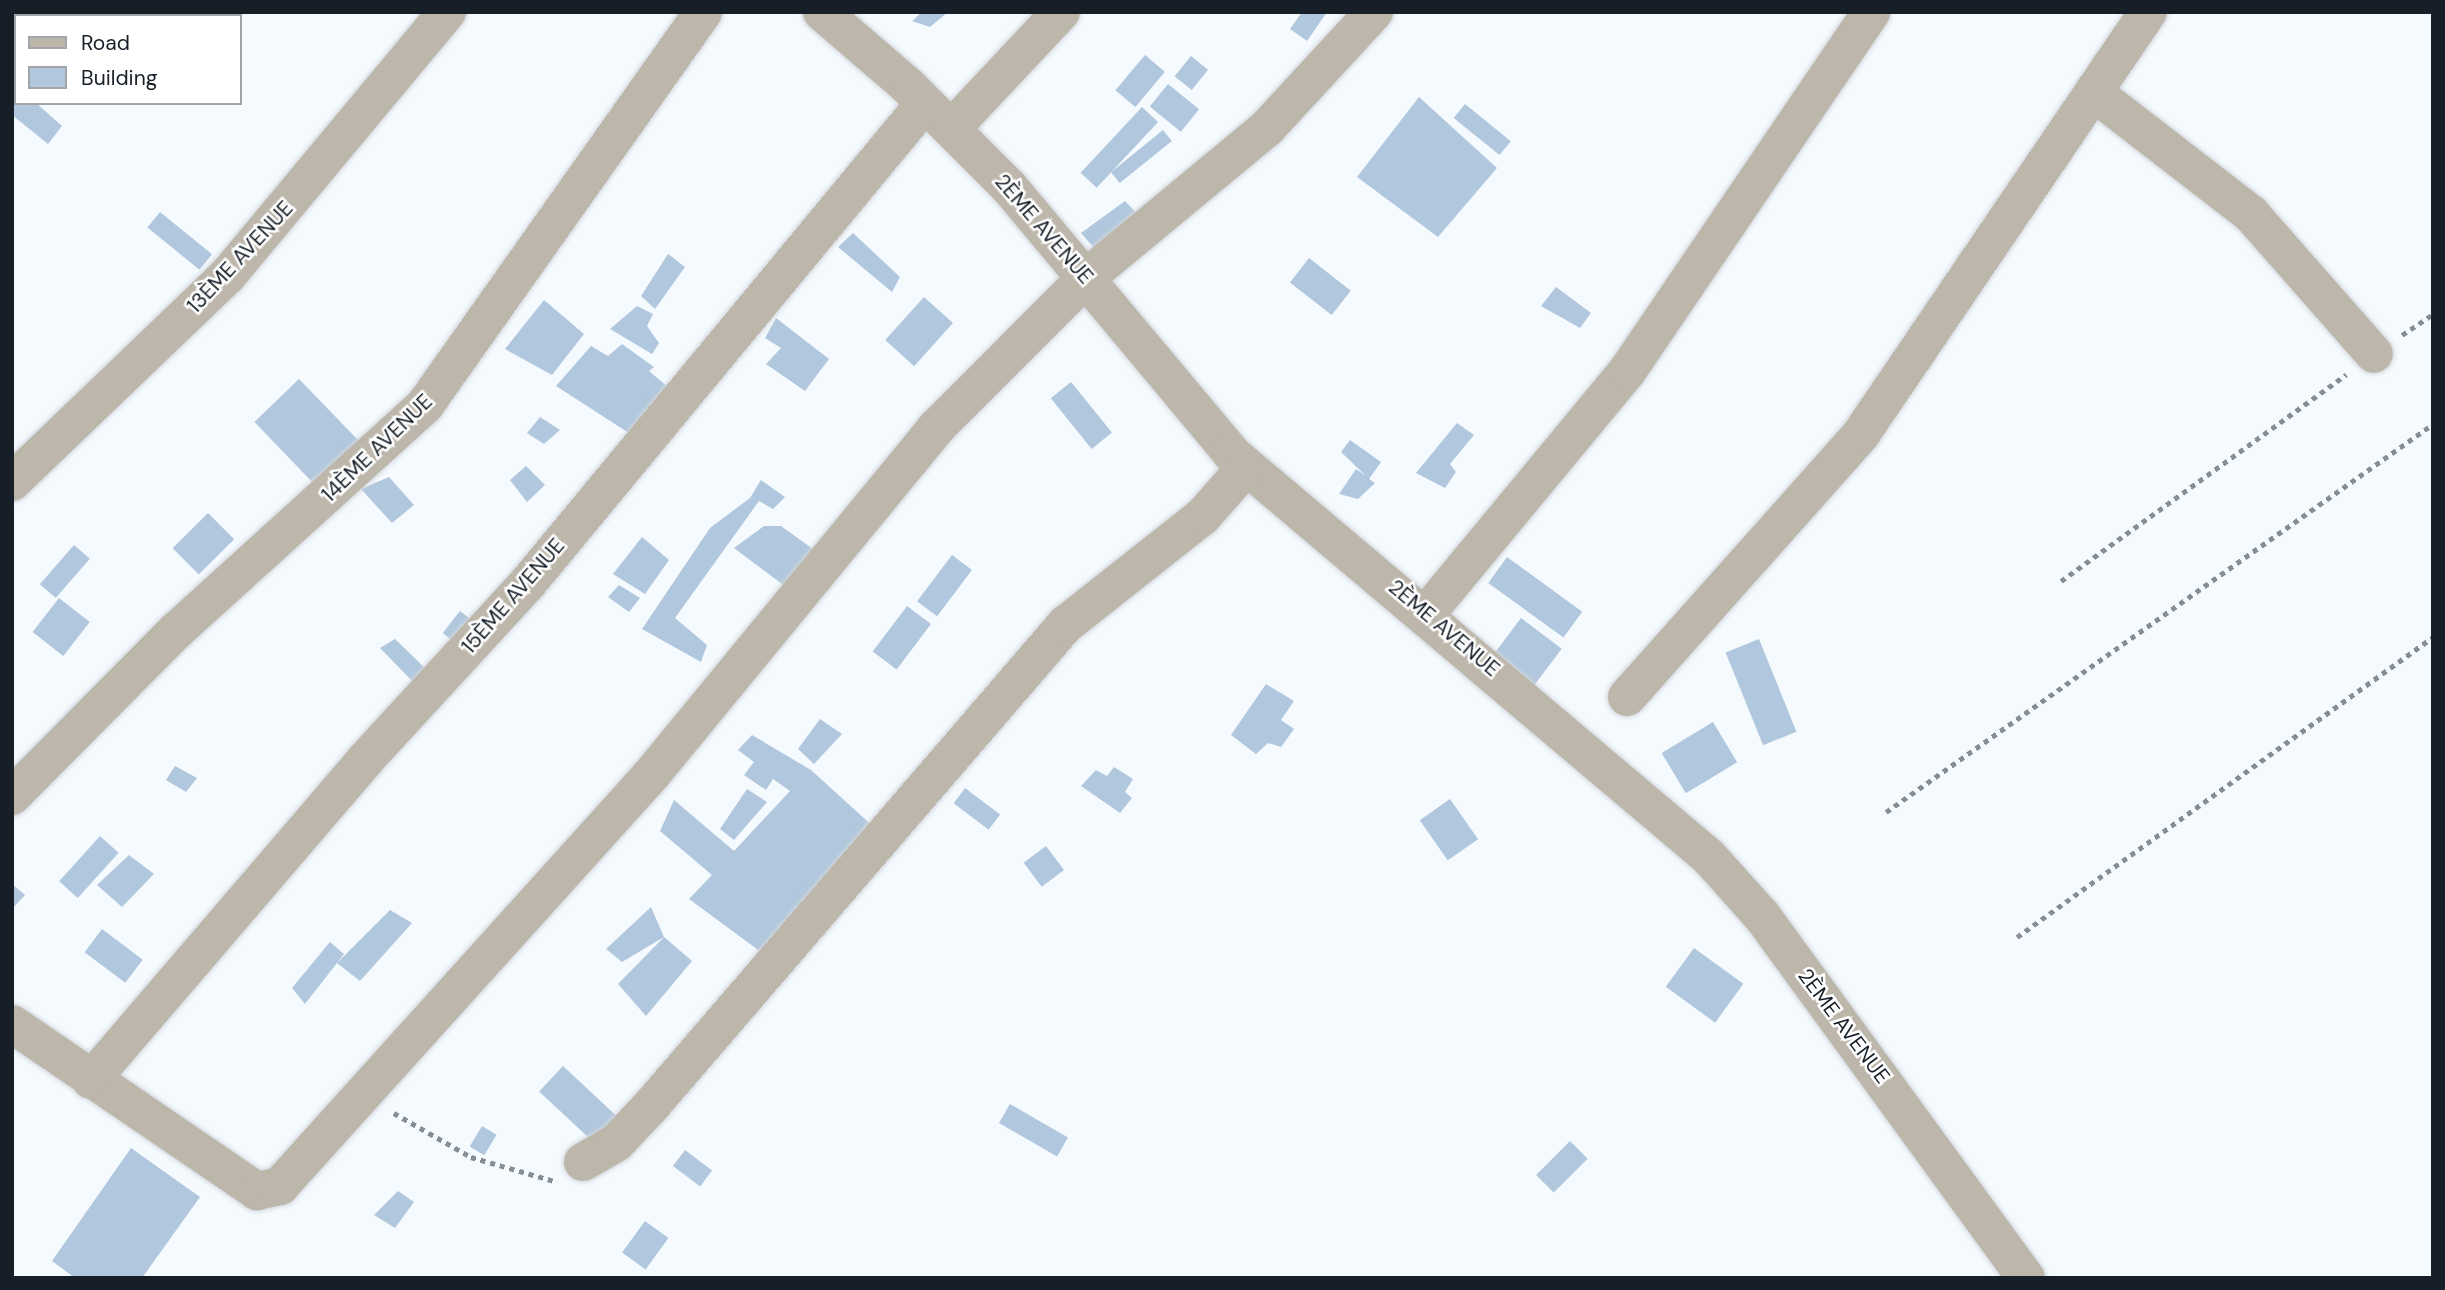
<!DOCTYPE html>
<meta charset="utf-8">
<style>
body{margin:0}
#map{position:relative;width:2445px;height:1290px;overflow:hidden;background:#f5fafe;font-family:"DM Sans",sans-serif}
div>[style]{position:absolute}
.building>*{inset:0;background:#b1c7dd;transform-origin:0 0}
.path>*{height:4.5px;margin-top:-2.25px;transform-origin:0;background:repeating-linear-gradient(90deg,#868d93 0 5px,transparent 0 10px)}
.roads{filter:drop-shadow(0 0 2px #d1d7dc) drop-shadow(0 0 2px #d1d7dc)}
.minor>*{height:38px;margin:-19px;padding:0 19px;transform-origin:19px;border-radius:19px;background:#bdb7ab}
span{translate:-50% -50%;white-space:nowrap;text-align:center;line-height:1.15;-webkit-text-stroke:5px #fff;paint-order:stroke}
.street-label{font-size:21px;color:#161e27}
.frame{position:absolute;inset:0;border:14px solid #161e27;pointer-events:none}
.legend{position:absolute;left:14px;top:14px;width:228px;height:91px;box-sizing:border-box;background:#fff;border:2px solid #a2a5a9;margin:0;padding:9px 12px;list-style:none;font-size:21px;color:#161e27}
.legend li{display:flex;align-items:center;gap:14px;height:35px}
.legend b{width:35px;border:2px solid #a2a5a9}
</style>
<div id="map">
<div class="building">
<div style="clip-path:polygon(922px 12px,948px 12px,930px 27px,912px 21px)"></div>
<div style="clip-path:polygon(1302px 12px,1327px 12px,1307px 41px,1290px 29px)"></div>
<div style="left:1145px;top:55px;width:26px;height:46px;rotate:40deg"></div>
<div style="left:1191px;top:56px;width:22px;height:26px;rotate:39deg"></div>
<div style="clip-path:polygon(12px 82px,16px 103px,36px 103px,62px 126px,48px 144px,12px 115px)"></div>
<div style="left:1168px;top:84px;width:40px;height:29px;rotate:39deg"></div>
<div style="clip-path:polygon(1419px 97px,1497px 168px,1438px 237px,1357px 177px)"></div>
<div style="left:1465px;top:104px;width:59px;height:18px;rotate:39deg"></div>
<div style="left:1142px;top:107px;width:22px;height:90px;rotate:43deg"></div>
<div style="left:1163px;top:130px;width:14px;height:67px;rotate:51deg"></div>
<div style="clip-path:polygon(1125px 201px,1142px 219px,1101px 256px,1081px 233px)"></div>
<div style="left:160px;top:212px;width:67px;height:20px;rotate:39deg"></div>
<div style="clip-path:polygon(853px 233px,900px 277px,892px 292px,838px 247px)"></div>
<div style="clip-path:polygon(668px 254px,685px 267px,655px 309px,641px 296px)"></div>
<div style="left:1309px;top:258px;width:53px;height:31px;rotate:38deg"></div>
<div style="clip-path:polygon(1556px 287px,1591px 313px,1580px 328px,1541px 306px)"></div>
<div style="left:924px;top:297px;width:39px;height:58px;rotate:42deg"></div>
<div style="clip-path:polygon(544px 300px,584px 334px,552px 375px,505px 349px)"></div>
<div style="clip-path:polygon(637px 306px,653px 314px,647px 326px,659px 343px,652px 354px,610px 329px)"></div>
<div style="clip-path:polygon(776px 318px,829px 359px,805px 391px,766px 364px,781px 348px,765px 338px)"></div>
<div style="clip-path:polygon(622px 344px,654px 367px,649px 371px,668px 387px,635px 437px,556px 386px,591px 346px,608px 356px)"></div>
<div style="left:299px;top:379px;width:94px;height:62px;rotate:46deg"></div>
<div style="left:1071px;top:382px;width:65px;height:26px;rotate:51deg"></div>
<div style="clip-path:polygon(540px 417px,560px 430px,544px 444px,527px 433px)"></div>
<div style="clip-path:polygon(1457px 423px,1474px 435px,1450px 464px,1456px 472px,1445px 488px,1416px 473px)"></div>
<div style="clip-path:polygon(1350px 440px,1381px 462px,1369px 479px,1375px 483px,1358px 499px,1339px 494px,1356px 469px,1366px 476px,1341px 452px)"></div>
<div style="clip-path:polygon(526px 466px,545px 485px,527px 502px,510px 480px)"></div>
<div style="clip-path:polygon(389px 477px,414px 505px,392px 523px,361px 489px)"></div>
<div style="clip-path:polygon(761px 480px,785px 497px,773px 509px,759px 501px,675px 618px,707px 645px,701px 662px,642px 629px,710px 528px,750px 498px)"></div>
<div style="left:208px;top:513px;width:37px;height:50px;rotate:45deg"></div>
<div style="clip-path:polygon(764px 526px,781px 526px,817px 552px,790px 590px,734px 548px)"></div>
<div style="clip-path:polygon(642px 537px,669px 560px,645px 594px,613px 574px)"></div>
<div style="left:74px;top:545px;width:21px;height:52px;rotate:41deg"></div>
<div style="left:952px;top:555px;width:25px;height:58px;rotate:37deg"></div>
<div style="left:1507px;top:557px;width:93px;height:32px;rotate:36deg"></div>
<div style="clip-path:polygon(619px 585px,640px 598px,629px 612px,608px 597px)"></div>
<div style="left:59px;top:598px;width:39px;height:43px;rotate:38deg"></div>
<div style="left:907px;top:606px;width:30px;height:57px;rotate:37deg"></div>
<div style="left:460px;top:611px;width:23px;height:28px;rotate:38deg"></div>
<div style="left:1521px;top:618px;width:51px;height:51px;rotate:37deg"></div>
<div style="clip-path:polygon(395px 639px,430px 673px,418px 687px,380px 648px)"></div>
<div style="left:1759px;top:639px;width:100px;height:36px;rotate:68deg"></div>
<div style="clip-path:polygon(1266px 684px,1294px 701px,1281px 720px,1294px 729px,1281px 747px,1268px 743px,1256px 754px,1231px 735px)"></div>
<div style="clip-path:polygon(820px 719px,842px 734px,814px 764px,798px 749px)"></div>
<div style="left:1713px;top:722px;width:47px;height:60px;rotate:59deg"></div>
<div style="clip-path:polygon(752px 735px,811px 770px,877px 830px,765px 955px,689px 899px,712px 875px,660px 831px,674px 800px,734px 851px,790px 791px,773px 779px,766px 790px,744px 775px,754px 762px,738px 750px)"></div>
<div style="clip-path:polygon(175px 766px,197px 778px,186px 792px,166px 780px)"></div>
<div style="clip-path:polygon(1114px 767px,1133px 779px,1125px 792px,1132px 798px,1120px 813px,1081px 786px,1096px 770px,1107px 776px)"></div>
<div style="left:965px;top:788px;width:44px;height:19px;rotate:37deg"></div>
<div style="clip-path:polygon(747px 789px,767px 802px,734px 840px,720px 829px)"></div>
<div style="left:1450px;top:799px;width:49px;height:37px;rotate:55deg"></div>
<div style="left:100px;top:836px;width:25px;height:61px;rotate:42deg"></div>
<div style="left:1046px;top:846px;width:30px;height:28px;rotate:53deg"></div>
<div style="clip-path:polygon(129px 855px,154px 874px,122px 907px,97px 885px)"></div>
<div style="clip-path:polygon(12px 884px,25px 895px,12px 909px)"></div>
<div style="clip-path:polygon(651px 907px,664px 937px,622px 962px,606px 949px)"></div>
<div style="clip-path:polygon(390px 910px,412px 923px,360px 981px,337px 963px)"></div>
<div style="left:102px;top:929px;width:51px;height:29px;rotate:37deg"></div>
<div style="clip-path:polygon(664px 937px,692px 961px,646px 1016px,618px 984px)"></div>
<div style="clip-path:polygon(330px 942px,344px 954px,305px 1004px,292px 988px)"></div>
<div style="left:1694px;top:948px;width:61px;height:48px;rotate:36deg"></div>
<div style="left:563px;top:1066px;width:81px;height:35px;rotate:43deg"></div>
<div style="left:1010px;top:1104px;width:67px;height:22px;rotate:30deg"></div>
<div style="left:482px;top:1126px;width:17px;height:24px;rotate:31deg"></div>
<div style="left:1570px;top:1141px;width:25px;height:48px;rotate:45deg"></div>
<div style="clip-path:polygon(131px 1148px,200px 1197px,142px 1278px,75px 1278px,52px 1261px)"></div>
<div style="left:685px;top:1150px;width:34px;height:20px;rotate:37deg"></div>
<div style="clip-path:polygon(398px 1191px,414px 1202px,395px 1228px,374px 1215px)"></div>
<div style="left:645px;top:1221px;width:29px;height:39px;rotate:36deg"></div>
</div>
<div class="path">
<div style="left:2402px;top:335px;width:37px;rotate:-34deg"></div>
<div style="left:2061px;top:581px;width:352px;rotate:-35.9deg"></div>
<div style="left:1886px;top:812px;width:671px;rotate:-35.35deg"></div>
<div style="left:2017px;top:937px;width:513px;rotate:-35.8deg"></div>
<div style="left:394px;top:1113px;width:89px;rotate:29.7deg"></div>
<div style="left:471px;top:1157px;width:86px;rotate:16.1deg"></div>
</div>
<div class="roads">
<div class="minor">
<div style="left:822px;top:12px;width:112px;rotate:40.7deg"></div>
<div style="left:907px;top:85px;width:144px;rotate:45deg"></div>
<div style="left:1009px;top:187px;width:348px;rotate:50.1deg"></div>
<div style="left:1232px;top:454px;width:624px;rotate:40.19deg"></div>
<div style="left:1709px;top:857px;width:79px;rotate:48.1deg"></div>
<div style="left:1762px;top:916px;width:448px;rotate:53.9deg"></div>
<div style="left:2097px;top:95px;width:195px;rotate:37.7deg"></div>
<div style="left:2251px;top:214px;width:186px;rotate:48.7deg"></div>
<div style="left:952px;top:128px;width:159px;rotate:-46.8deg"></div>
<div style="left:12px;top:482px;width:298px;rotate:-43.8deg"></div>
<div style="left:227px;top:276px;width:344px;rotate:-50.2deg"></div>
<div style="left:1427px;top:613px;width:315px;rotate:-50.4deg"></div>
<div style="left:1628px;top:370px;width:433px;rotate:-55.8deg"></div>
<div style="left:1627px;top:697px;width:352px;rotate:-48.3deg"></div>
<div style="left:1861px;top:434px;width:510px;rotate:-55.78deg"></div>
<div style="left:12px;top:796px;width:233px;rotate:-45.2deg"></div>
<div style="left:176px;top:631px;width:336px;rotate:-42.2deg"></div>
<div style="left:425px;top:405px;width:481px;rotate:-54.7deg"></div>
<div style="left:12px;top:1024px;width:297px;rotate:34.3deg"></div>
<div style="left:257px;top:1191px;width:24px;rotate:-12deg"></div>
<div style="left:280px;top:1186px;width:555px;rotate:-47.92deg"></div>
<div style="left:652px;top:774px;width:448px;rotate:-50.6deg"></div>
<div style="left:936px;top:428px;width:214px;rotate:-45deg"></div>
<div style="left:1087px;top:277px;width:234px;rotate:-39.6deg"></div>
<div style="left:1267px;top:128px;width:158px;rotate:-47.3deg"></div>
<div style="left:91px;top:1080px;width:423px;rotate:-49.4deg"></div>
<div style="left:366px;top:759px;width:238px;rotate:-47.4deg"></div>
<div style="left:527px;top:584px;width:624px;rotate:-50.39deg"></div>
<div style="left:583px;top:1162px;width:39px;rotate:-30deg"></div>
<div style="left:617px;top:1142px;width:50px;rotate:-46.6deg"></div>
<div style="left:651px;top:1106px;width:635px;rotate:-49.28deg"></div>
<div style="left:1065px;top:625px;width:176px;rotate:-38.3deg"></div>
<div style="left:1203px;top:516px;width:65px;rotate:-48.7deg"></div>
</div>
</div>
<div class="street-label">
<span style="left:1044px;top:229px;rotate:49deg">2ÈME AVENUE</span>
<span style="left:240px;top:257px;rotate:-47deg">13ÈME AVENUE</span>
<span style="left:377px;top:448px;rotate:-44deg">14ÈME AVENUE</span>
<span style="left:513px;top:596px;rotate:-49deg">15ÈME AVENUE</span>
<span style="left:1444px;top:628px;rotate:40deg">2ÈME AVENUE</span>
<span style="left:1844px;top:1026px;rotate:53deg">2ÈME AVENUE</span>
</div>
<div class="frame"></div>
<ul class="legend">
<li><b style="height:9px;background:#bdb7ab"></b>Road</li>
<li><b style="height:19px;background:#b1c7dd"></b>Building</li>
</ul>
</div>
